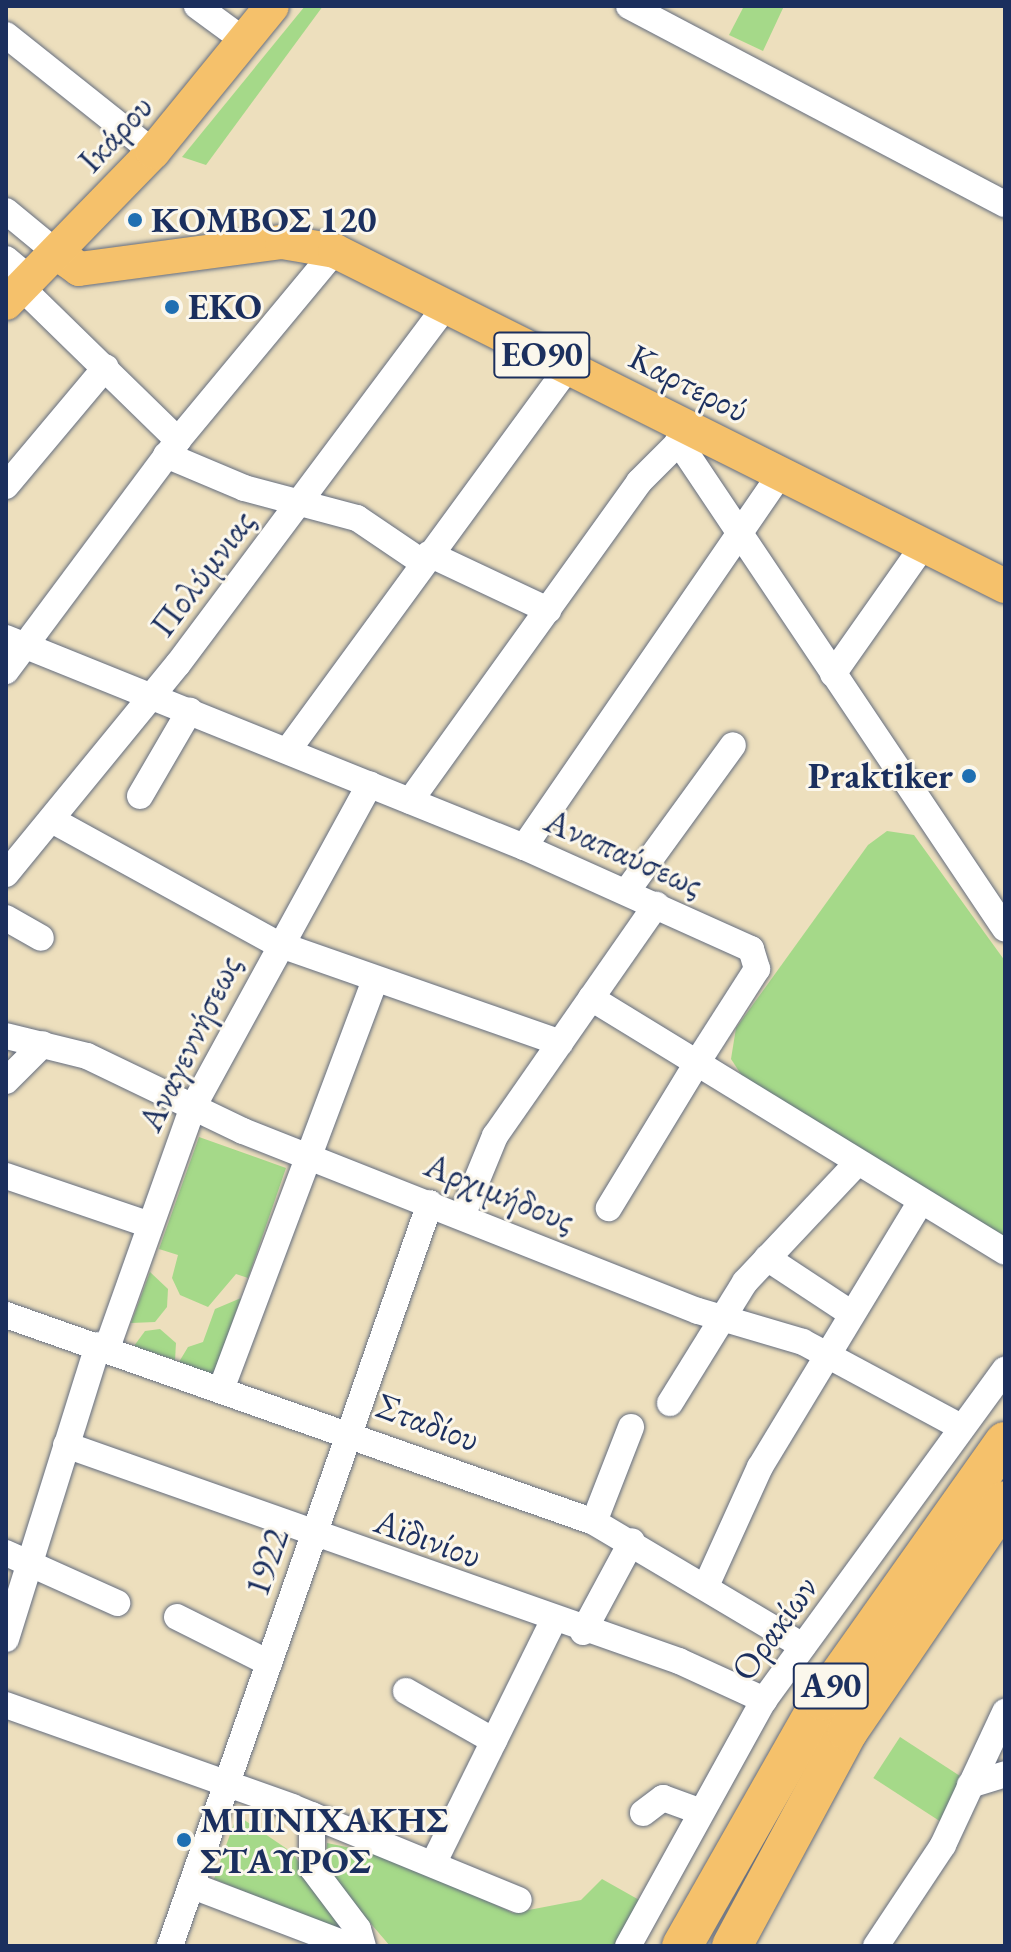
<!DOCTYPE html>
<meta charset="utf-8">
<style>
body{margin:0}
#map{position:relative;width:1011px;height:1952px;overflow:hidden;background:#eddfbd;font-family:"EB Garamond",serif}
div>[style]{position:absolute}
.green>*{inset:0;background:#a5d989;transform-origin:0 0}
.roads{filter:drop-shadow(0 0 2px #646d7f) drop-shadow(0 0 2px #646d7f)}
.minor>*{height:26px;margin:-13px;padding:0 13px;transform-origin:13px;border-radius:13px;background:#fff}
.major>*{height:34px;margin:-17px;padding:0 17px;transform-origin:17px;border-radius:17px;background:#f5c16b}
.highway>*{height:40px;margin:-20px;padding:0 20px;transform-origin:20px;border-radius:20px;background:#f5c16b}
.dots>*{width:22px;height:22px;translate:-50% -50%;box-sizing:border-box;border:4px solid #fbf7ec;border-radius:50%}
span{translate:-50% -50%;white-space:nowrap;text-align:center;line-height:1.15;-webkit-text-stroke:6px #fbf7ec;paint-order:stroke}
.shield-label span{padding:2px 6px;background:#fbf7ec;border:2px solid;border-radius:6px;-webkit-text-stroke-width:0}
.shield-label{font-size:34px;color:#1b2f5e;font-weight:700}
.street-label{font-size:36px;color:#1b2f5e}
.poi-label{font-size:36px;color:#1b2f5e;font-weight:700}
.left{translate:0 -50%;text-align:left}
.right{translate:-100% -50%;text-align:right}
.frame{position:absolute;inset:0;border:8px solid #1b2f5e;pointer-events:none}
</style>
<div id="map">
<div class="green">
<div style="clip-path:polygon(305px 6px,323px 6px,206px 165px,182px 157px)"></div>
<div style="clip-path:polygon(744px 6px,784px 6px,763px 51px,729px 35px)"></div>
<div style="clip-path:polygon(887px 831px,914px 835px,1005px 961px,1005px 1237px,744px 1079px,731px 1059px,736px 1028px,868px 845px)"></div>
<div style="clip-path:polygon(199px 1137px,286px 1168px,248px 1278px,236px 1274px,208px 1307px,180px 1295px,172px 1278px,178px 1255px,159px 1249px)"></div>
<div style="clip-path:polygon(150px 1272px,168px 1289px,167px 1307px,155px 1322px,131px 1323px)"></div>
<div style="clip-path:polygon(241px 1298px,213px 1375px,179px 1362px,188px 1347px,203px 1342px,215px 1309px)"></div>
<div style="clip-path:polygon(160px 1329px,176px 1343px,175px 1360px,134px 1346px,145px 1331px)"></div>
<div style="left:900px;top:1737px;width:79px;height:49px;rotate:33deg"></div>
<div style="clip-path:polygon(237px 1815px,293px 1853px,344px 1933px,214px 1879px)"></div>
<div style="clip-path:polygon(327px 1843px,390px 1856px,513px 1913px,581px 1900px,602px 1879px,641px 1901px,619px 1946px,390px 1946px,325px 1870px)"></div>
</div>
<div class="roads">
<div class="minor">
<div style="left:197px;top:6px;width:61px;rotate:36.3deg"></div>
<div style="left:629px;top:6px;width:425px;rotate:27.8deg"></div>
<div style="left:6px;top:35px;width:188px;rotate:38.5deg"></div>
<div style="left:6px;top:211px;width:66px;rotate:39.5deg"></div>
<div style="left:6px;top:259px;width:33px;rotate:40deg"></div>
<div style="left:22px;top:288px;width:218px;rotate:44.3deg"></div>
<div style="left:678px;top:441px;width:587px;rotate:56.17deg"></div>
<div style="left:166px;top:455px;width:85px;rotate:22.9deg"></div>
<div style="left:244px;top:488px;width:117px;rotate:14.9deg"></div>
<div style="left:357px;top:518px;width:78px;rotate:34.1deg"></div>
<div style="left:6px;top:486px;width:155px;rotate:-50deg"></div>
<div style="left:429px;top:554px;width:132px;rotate:25.2deg"></div>
<div style="left:6px;top:638px;width:559px;rotate:21.97deg"></div>
<div style="left:524px;top:847px;width:249px;rotate:24.2deg"></div>
<div style="left:751px;top:949px;width:21px;rotate:73deg"></div>
<div style="left:757px;top:969px;width:112px;rotate:122.6deg"></div>
<div style="left:697px;top:1063px;width:361px;rotate:31.5deg"></div>
<div style="left:6px;top:671px;width:288px;rotate:-53.3deg"></div>
<div style="left:178px;top:440px;width:246px;rotate:-50.3deg"></div>
<div style="left:833px;top:674px;width:156px;rotate:-54.9deg"></div>
<div style="left:288px;top:750px;width:474px;rotate:-53.8deg"></div>
<div style="left:140px;top:796px;width:99px;rotate:-59.8deg"></div>
<div style="left:410px;top:801px;width:393px;rotate:-54.3deg"></div>
<div style="left:639px;top:482px;width:75px;rotate:-45deg"></div>
<div style="left:52px;top:820px;width:258px;rotate:28.8deg"></div>
<div style="left:278px;top:944px;width:299px;rotate:19.3deg"></div>
<div style="left:524px;top:847px;width:452px;rotate:-55.5deg"></div>
<div style="left:6px;top:874px;width:271px;rotate:-50.7deg"></div>
<div style="left:178px;top:664px;width:446px;rotate:-53.2deg"></div>
<div style="left:627px;top:891px;width:180px;rotate:-54deg"></div>
<div style="left:6px;top:918px;width:40px;rotate:29.7deg"></div>
<div style="left:591px;top:998px;width:124px;rotate:31.5deg"></div>
<div style="left:697px;top:1063px;width:170px;rotate:121.3deg"></div>
<div style="left:6px;top:1036px;width:83px;rotate:13.9deg"></div>
<div style="left:87px;top:1056px;width:173px;rotate:25.7deg"></div>
<div style="left:243px;top:1131px;width:489px;rotate:21.6deg"></div>
<div style="left:698px;top:1311px;width:109px;rotate:16.4deg"></div>
<div style="left:803px;top:1342px;width:179px;rotate:28.3deg"></div>
<div style="left:6px;top:1081px;width:52px;rotate:-45deg"></div>
<div style="left:6px;top:1176px;width:152px;rotate:18.8deg"></div>
<div style="left:462px;top:1216px;width:87px;rotate:-67.6deg"></div>
<div style="left:495px;top:1136px;width:282px;rotate:-55.1deg"></div>
<div style="left:767px;top:1258px;width:98px;rotate:33.4deg"></div>
<div style="left:6px;top:1315px;width:623px;rotate:19.39deg"></div>
<div style="left:594px;top:1522px;width:243px;rotate:30.7deg"></div>
<div style="left:107px;top:1348px;width:256px;rotate:-70.4deg"></div>
<div style="left:193px;top:1107px;width:368px;rotate:-61.3deg"></div>
<div style="left:222px;top:1387px;width:435px;rotate:-69.4deg"></div>
<div style="left:670px;top:1403px;width:142px;rotate:-58.2deg"></div>
<div style="left:745px;top:1282px;width:163px;rotate:-46.7deg"></div>
<div style="left:66px;top:1445px;width:650px;rotate:19.41deg"></div>
<div style="left:679px;top:1661px;width:94px;rotate:24.6deg"></div>
<div style="left:594px;top:1522px;width:102px;rotate:-68.7deg"></div>
<div style="left:6px;top:1553px;width:122px;rotate:24.2deg"></div>
<div style="left:706px;top:1586px;width:131px;rotate:-65.6deg"></div>
<div style="left:760px;top:1467px;width:311px;rotate:-58.8deg"></div>
<div style="left:177px;top:1617px;width:103px;rotate:26.6deg"></div>
<div style="left:583px;top:1632px;width:103px;rotate:-61.7deg"></div>
<div style="left:6px;top:1639px;width:308px;rotate:-72.6deg"></div>
<div style="left:406px;top:1691px;width:101px;rotate:29.6deg"></div>
<div style="left:6px;top:1705px;width:304px;rotate:19.6deg"></div>
<div style="left:292px;top:1807px;width:245px;rotate:22.3deg"></div>
<div style="left:970px;top:1785px;width:37px;rotate:-17deg"></div>
<div style="left:643px;top:1813px;width:25px;rotate:-37deg"></div>
<div style="left:663px;top:1798px;width:38px;rotate:20deg"></div>
<div style="left:312px;top:1815px;width:53px;rotate:90deg"></div>
<div style="left:312px;top:1868px;width:76px;rotate:53deg"></div>
<div style="left:358px;top:1929px;width:18px;rotate:74deg"></div>
<div style="left:433px;top:1864px;width:271px;rotate:-63.7deg"></div>
<div style="left:193px;top:1886px;width:168px;rotate:20.9deg"></div>
<div style="left:170px;top:1946px;width:787px;rotate:-70.71deg"></div>
<div style="left:628px;top:1946px;width:281px;rotate:-61.1deg"></div>
<div style="left:764px;top:1700px;width:409px;rotate:-53.9deg"></div>
<div style="left:876px;top:1946px;width:121px;rotate:-56.4deg"></div>
<div style="left:943px;top:1845px;width:147px;rotate:-65deg"></div>
</div>
<div class="major">
<div style="left:57px;top:253px;width:27px;rotate:36deg"></div>
<div style="left:79px;top:269px;width:205px;rotate:-7.6deg"></div>
<div style="left:282px;top:242px;width:54px;rotate:9.6deg"></div>
<div style="left:335px;top:251px;width:749px;rotate:26.57deg"></div>
<div style="left:6px;top:303px;width:211px;rotate:-45.8deg"></div>
<div style="left:153px;top:152px;width:188px;rotate:-50.8deg"></div>
</div>
<div class="highway">
<div style="left:682px;top:1946px;width:283px;rotate:-60.4deg"></div>
<div style="left:822px;top:1700px;width:316px;rotate:-54.7deg"></div>
<div style="left:732px;top:1946px;width:244px;rotate:-61.7deg"></div>
<div style="left:848px;top:1731px;width:278px;rotate:-55.7deg"></div>
</div>
</div>
<div class="dots">
<div style="left:135px;top:220px;background:#1f6fb2"></div>
<div style="left:172px;top:307px;background:#1f6fb2"></div>
<div style="left:969px;top:776px;background:#1f6fb2"></div>
<div style="left:184px;top:1840px;background:#1f6fb2"></div>
</div>
<div class="shield-label">
<span style="left:542px;top:355px">ΕΟ90</span>
<span style="left:831px;top:1686px">Α90</span>
</div>
<div class="street-label">
<span style="left:115px;top:133px;rotate:-47deg">Ικάρου</span>
<span style="left:689px;top:383px;rotate:27deg">Καρτερού</span>
<span style="left:202px;top:573px;rotate:-53deg">Πολύμνιας</span>
<span style="left:624px;top:852px;rotate:24deg">Αναπαύσεως</span>
<span style="left:189px;top:1043px;rotate:-64deg">Αναγεννήσεως</span>
<span style="left:500px;top:1192px;rotate:22deg">Αρχιμήδους</span>
<span style="left:428px;top:1422px;rotate:20deg">Σταδίου</span>
<span style="left:428px;top:1538px;rotate:20deg">Αϊδινίου</span>
<span style="left:266px;top:1562px;rotate:-71deg">1922</span>
<span style="left:774px;top:1628px;rotate:-54deg">Ορακίων</span>
</div>
<div class="poi-label">
<span class="left" style="left:151px;top:220px">ΚΟΜΒΟΣ 120</span>
<span class="left" style="left:188px;top:307px">EKO</span>
<span class="right" style="left:953px;top:776px">Praktiker</span>
<span class="left" style="left:200px;top:1840px">ΜΠΙΝΙΧΑΚΗΣ<br>ΣΤΑΥΡΟΣ</span>
</div>
<div class="frame"></div>
</div>
